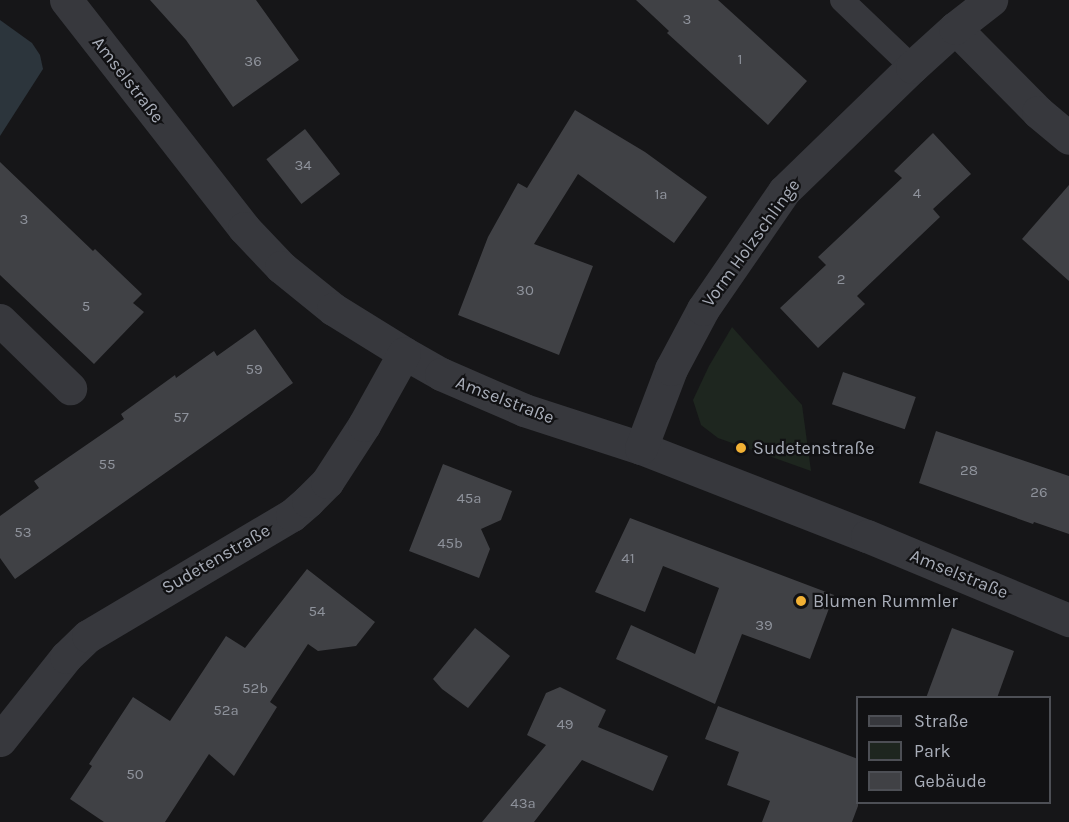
<!DOCTYPE html>
<meta charset="utf-8">
<style>
body{margin:0}
#map{position:relative;width:1069px;height:822px;overflow:hidden;background:#161618;font-family:Karla,sans-serif}
div>[style]{position:absolute}
.green>*{inset:0;background:#1e261f}
.water>*{inset:0;background:#2c353c}
.building>*{inset:0;background:#404145;transform-origin:0 0}
.lane>*{height:24px;margin:-12px;padding:0 12px;transform-origin:12px;border-radius:12px;background:#37383d}
.street>*{height:33px;margin:-16.5px;padding:0 16.5px;transform-origin:16.5px;border-radius:16.5px;background:#37383d}
.dots>*{width:16px;height:16px;translate:-50% -50%;box-sizing:border-box;border:3px solid #111113;border-radius:50%}
span{translate:-50% -50%;white-space:nowrap;text-align:center;line-height:1.15;-webkit-text-stroke:4.5px #111113;paint-order:stroke}
.number-label{font-size:15px;color:#8e929b}
.number-label span{-webkit-text-stroke-width:0}
.street-label{font-size:18px;color:#a8adb8}
.poi-label{font-size:18px;color:#a8adb8}
.left{translate:0 -50%;text-align:left}
.legend{position:absolute;left:856px;top:696px;width:195px;height:108px;box-sizing:border-box;background:#111113;border:2px solid #4d4f55;margin:0;padding:8px 10px;list-style:none;font-size:18px;color:#a8adb8}
.legend li{display:flex;align-items:center;gap:12px;height:30px}
.legend b{width:30px;border:2px solid #4d4f55}
</style>
<div id="map">
<div class="green">
<div style="clip-path:polygon(732px 327px,802px 405px,811px 471px,718px 438px,701px 425px,693px 400px,709px 366px)"></div>
</div>
<div class="water">
<div style="clip-path:polygon(0 20px,32px 43px,40px 55px,43px 69px,0 136px)"></div>
</div>
<div class="building">
<div style="clip-path:polygon(150px 0,256px 0,299px 60px,233px 107px,186px 40px)"></div>
<div style="clip-path:polygon(636px 0,718px 0,807px 81px,768px 125px,667px 33px,669px 31px)"></div>
<div style="clip-path:polygon(575px 110px,645px 152px,707px 197px,674px 243px,578px 174px,534px 244px,593px 266px,559px 355px,458px 315px,488px 237px,518px 183px,527px 188px)"></div>
<div style="left:305px;top:129px;width:57px;height:49px;rotate:52deg"></div>
<div style="clip-path:polygon(933px 133px,971px 174px,933px 209px,940px 217px,857px 296px,865px 304px,818px 348px,780px 308px,826px 265px,818px 257px,902px 178px,894px 171px)"></div>
<div style="clip-path:polygon(0 162px,93px 251px,95px 249px,142px 294px,133px 303px,144px 312px,94px 364px,0 275px)"></div>
<div style="clip-path:polygon(1069px 185px,1069px 281px,1022px 239px)"></div>
<div style="clip-path:polygon(255px 329px,293px 383px,15px 579px,0 558px,0 516px,39px 488px,34px 481px,124px 419px,121px 414px,175px 375px,176px 378px,214px 351px,217px 356px)"></div>
<div style="left:843px;top:372px;width:77px;height:34px;rotate:19deg"></div>
<div style="clip-path:polygon(936px 431px,1069px 476px,1069px 534px,1034px 522px,1033px 524px,919px 483px)"></div>
<div style="clip-path:polygon(443px 464px,512px 491px,501px 520px,481px 529px,490px 549px,479px 578px,409px 551px)"></div>
<div style="clip-path:polygon(630px 518px,834px 595px,810px 659px,742px 634px,715px 704px,616px 659px,631px 625px,695px 654px,719px 588px,663px 566px,645px 612px,595px 592px)"></div>
<div style="clip-path:polygon(307px 569px,375px 622px,356px 646px,318px 651px,308px 644px,270px 702px,277px 707px,234px 776px,209px 754px,165px 822px,104px 822px,70px 799px,92px 766px,89px 764px,133px 697px,170px 721px,226px 636px,245px 648px)"></div>
<div style="clip-path:polygon(475px 628px,510px 656px,468px 708px,442px 689px,433px 679px)"></div>
<div style="clip-path:polygon(952px 628px,1014px 651px,997px 698px,926px 698px)"></div>
<div style="clip-path:polygon(560px 687px,606px 710px,598px 727px,668px 756px,653px 791px,582px 760px,534px 822px,482px 822px,546px 745px,527px 735px,546px 693px)"></div>
<div style="clip-path:polygon(718px 706px,858px 759px,858px 806px,852px 822px,762px 822px,770px 801px,727px 785px,739px 752px,705px 739px)"></div>
</div>
<div class="lane">
<div style="left:842px;top:0;width:97px;rotate:43.7deg"></div>
</div>
<div class="street">
<div style="left:66px;top:0;width:289px;rotate:52deg"></div>
<div style="left:244px;top:228px;width:54px;rotate:46.5deg"></div>
<div style="left:281px;top:267px;width:67px;rotate:38.9deg"></div>
<div style="left:333px;top:309px;width:84px;rotate:31.8deg"></div>
<div style="left:404px;top:353px;width:43px;rotate:29.6deg"></div>
<div style="left:441px;top:374px;width:90px;rotate:23.4deg"></div>
<div style="left:524px;top:410px;width:123px;rotate:18deg"></div>
<div style="left:641px;top:448px;width:243px;rotate:21.3deg"></div>
<div style="left:867px;top:536px;width:219px;rotate:22.6deg"></div>
<div style="left:955px;top:28px;width:118px;rotate:45.3deg"></div>
<div style="left:1038px;top:112px;width:40px;rotate:40deg"></div>
<div style="left:0;top:320px;width:98px;rotate:44.2deg"></div>
<div style="left:641px;top:448px;width:85px;rotate:-69.2deg"></div>
<div style="left:671px;top:369px;width:68px;rotate:-61.9deg"></div>
<div style="left:703px;top:309px;width:143px;rotate:-55.5deg"></div>
<div style="left:784px;top:191px;width:178px;rotate:-44.1deg"></div>
<div style="left:912px;top:67px;width:58px;rotate:-42.2deg"></div>
<div style="left:955px;top:28px;width:46px;rotate:-37.9deg"></div>
<div style="left:0;top:740px;width:106px;rotate:-51.5deg"></div>
<div style="left:66px;top:657px;width:30px;rotate:-44deg"></div>
<div style="left:88px;top:636px;width:237px;rotate:-30.7deg"></div>
<div style="left:292px;top:515px;width:21px;rotate:-41deg"></div>
<div style="left:308px;top:501px;width:27px;rotate:-45deg"></div>
<div style="left:327px;top:482px;width:68px;rotate:-57deg"></div>
<div style="left:364px;top:425px;width:82px;rotate:-60.9deg"></div>
</div>
<div class="dots">
<div style="left:741px;top:448px;background:#f2b134"></div>
<div style="left:801px;top:601px;background:#f2b134"></div>
</div>
<div class="number-label">
<span style="left:687px;top:20px">3</span>
<span style="left:740px;top:60px">1</span>
<span style="left:253px;top:62px">36</span>
<span style="left:303px;top:166px">34</span>
<span style="left:917px;top:194px">4</span>
<span style="left:661px;top:195px">1a</span>
<span style="left:24px;top:220px">3</span>
<span style="left:841px;top:280px">2</span>
<span style="left:525px;top:291px">30</span>
<span style="left:86px;top:307px">5</span>
<span style="left:254px;top:370px">59</span>
<span style="left:181px;top:418px">57</span>
<span style="left:107px;top:465px">55</span>
<span style="left:969px;top:471px">28</span>
<span style="left:1039px;top:493px">26</span>
<span style="left:469px;top:499px">45a</span>
<span style="left:23px;top:533px">53</span>
<span style="left:450px;top:544px">45b</span>
<span style="left:628px;top:559px">41</span>
<span style="left:317px;top:612px">54</span>
<span style="left:764px;top:626px">39</span>
<span style="left:255px;top:689px">52b</span>
<span style="left:226px;top:711px">52a</span>
<span style="left:565px;top:725px">49</span>
<span style="left:135px;top:775px">50</span>
<span style="left:523px;top:804px">43a</span>
</div>
<div class="street-label">
<span style="left:128px;top:80px;rotate:52deg">Amselstraße</span>
<span style="left:751px;top:243px;rotate:-54deg">Vorm Holzschlinge</span>
<span style="left:505px;top:400px;rotate:21deg">Amselstraße</span>
<span style="left:216px;top:559px;rotate:-30deg">Sudetenstraße</span>
<span style="left:959px;top:574px;rotate:22deg">Amselstraße</span>
</div>
<div class="poi-label">
<span class="left" style="left:753px;top:448px">Sudetenstraße</span>
<span class="left" style="left:813px;top:601px">Blumen Rummler</span>
</div>
<ul class="legend">
<li><b style="height:8px;background:#37383d"></b>Straße</li>
<li><b style="height:16px;background:#1e261f"></b>Park</li>
<li><b style="height:16px;background:#404145"></b>Gebäude</li>
</ul>
</div>
